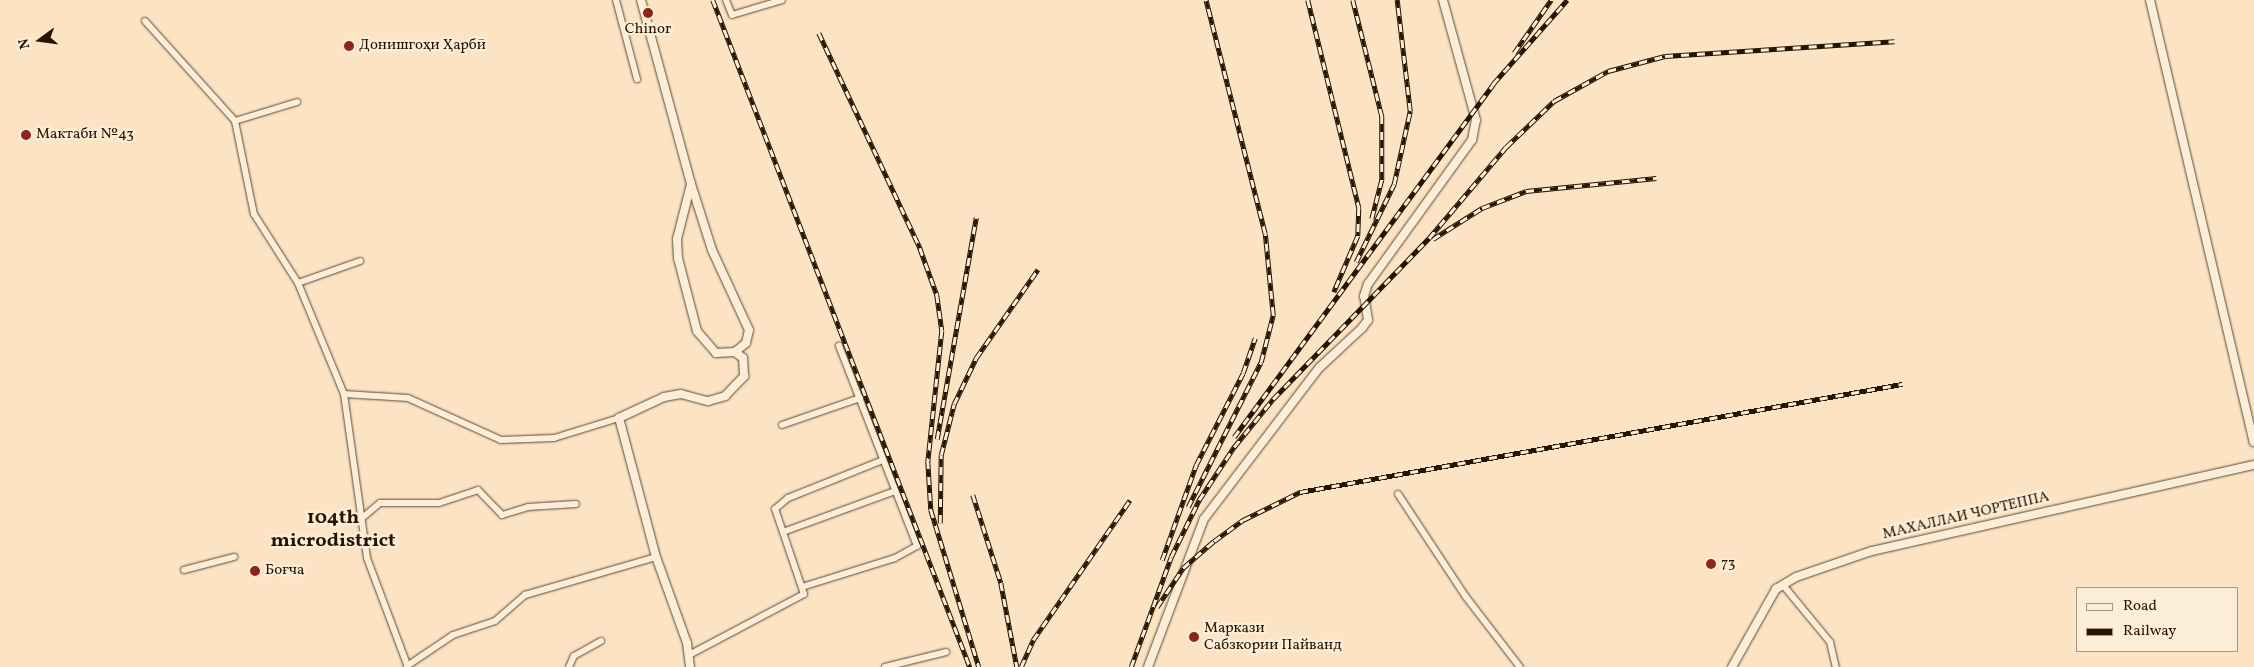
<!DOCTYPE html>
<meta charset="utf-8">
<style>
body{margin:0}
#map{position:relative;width:2254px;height:667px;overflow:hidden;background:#fbe3c3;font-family:Vollkorn,serif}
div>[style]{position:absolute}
.roads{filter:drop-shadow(0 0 1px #5a4831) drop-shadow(0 0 1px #5a4831)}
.minor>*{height:6px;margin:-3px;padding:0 3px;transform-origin:3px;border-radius:3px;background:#fcedd8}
.tertiary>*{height:8px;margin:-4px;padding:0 4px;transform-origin:4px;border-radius:4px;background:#fcedd8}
.rail>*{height:4.5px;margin-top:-2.25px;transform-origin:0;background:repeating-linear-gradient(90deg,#fcedd8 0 8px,#251400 0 16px);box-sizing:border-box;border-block:1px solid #251400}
.dots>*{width:14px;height:14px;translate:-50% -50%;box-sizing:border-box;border:2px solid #fcedd8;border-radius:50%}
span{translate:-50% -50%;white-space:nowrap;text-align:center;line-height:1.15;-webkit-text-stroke:4.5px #fcedd8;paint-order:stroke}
.poi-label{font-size:15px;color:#251400}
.left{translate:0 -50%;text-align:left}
.street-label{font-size:15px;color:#251400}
.district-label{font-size:20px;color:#251400;font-weight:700}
.legend{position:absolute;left:2076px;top:587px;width:162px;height:65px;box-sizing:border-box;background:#fcedd8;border:1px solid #a69682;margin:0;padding:6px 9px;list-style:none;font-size:15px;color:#251400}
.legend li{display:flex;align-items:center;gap:10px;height:25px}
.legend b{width:25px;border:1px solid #a69682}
.north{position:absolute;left:15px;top:15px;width:50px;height:50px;-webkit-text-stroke:4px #fcedd8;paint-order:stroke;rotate:256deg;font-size:14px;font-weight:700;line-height:20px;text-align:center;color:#251400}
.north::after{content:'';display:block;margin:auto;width:18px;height:22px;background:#251400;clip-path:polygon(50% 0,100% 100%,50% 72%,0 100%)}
</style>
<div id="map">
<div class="roads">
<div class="minor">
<div style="left:616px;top:0;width:82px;rotate:75.1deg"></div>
<div style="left:726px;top:0;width:16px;rotate:68deg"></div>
<div style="left:732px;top:15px;width:52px;rotate:-16.7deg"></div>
<div style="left:145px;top:21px;width:135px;rotate:48deg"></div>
<div style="left:235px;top:121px;width:95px;rotate:78.5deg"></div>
<div style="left:254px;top:214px;width:82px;rotate:57.5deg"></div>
<div style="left:298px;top:283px;width:120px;rotate:67.5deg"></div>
<div style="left:344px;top:394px;width:166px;rotate:82deg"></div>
<div style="left:367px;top:558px;width:116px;rotate:69.4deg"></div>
<div style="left:235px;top:121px;width:65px;rotate:-17deg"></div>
<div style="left:298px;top:283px;width:66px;rotate:-19.5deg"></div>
<div style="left:344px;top:394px;width:64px;rotate:3.6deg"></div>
<div style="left:408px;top:398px;width:102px;rotate:24.3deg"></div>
<div style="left:501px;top:440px;width:53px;rotate:-2.2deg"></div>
<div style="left:554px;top:438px;width:68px;rotate:-17.1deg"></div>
<div style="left:782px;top:425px;width:83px;rotate:-19.1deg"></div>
<div style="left:1398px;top:494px;width:123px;rotate:56.6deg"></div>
<div style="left:1466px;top:597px;width:88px;rotate:52.4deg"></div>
<div style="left:362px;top:518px;width:23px;rotate:-40deg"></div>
<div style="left:380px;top:503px;width:59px"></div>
<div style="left:439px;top:503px;width:41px;rotate:-18.4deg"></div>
<div style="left:478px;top:490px;width:35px;rotate:46deg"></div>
<div style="left:502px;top:515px;width:27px;rotate:-17deg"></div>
<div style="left:528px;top:507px;width:48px;rotate:-3.6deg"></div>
<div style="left:783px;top:532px;width:119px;rotate:-20.1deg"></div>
<div style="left:184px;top:570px;width:52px;rotate:-14.6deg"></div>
<div style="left:1783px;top:585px;width:74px;rotate:50.5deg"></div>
<div style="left:1830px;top:642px;width:26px;rotate:77deg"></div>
<div style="left:802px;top:587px;width:97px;rotate:-17.3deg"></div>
<div style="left:895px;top:558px;width:25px;rotate:-29deg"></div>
<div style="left:917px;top:546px;width:215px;rotate:-111.3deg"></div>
<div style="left:689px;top:655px;width:130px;rotate:-27.9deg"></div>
<div style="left:804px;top:594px;width:90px;rotate:-108.8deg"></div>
<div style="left:775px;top:509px;width:17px;rotate:-40deg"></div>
<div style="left:788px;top:498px;width:102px;rotate:-21.8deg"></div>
<div style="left:407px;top:666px;width:55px;rotate:-34deg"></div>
<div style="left:453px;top:635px;width:44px;rotate:-18.4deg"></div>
<div style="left:495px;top:621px;width:40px;rotate:-41deg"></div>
<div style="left:525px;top:595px;width:136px;rotate:-16.2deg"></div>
<div style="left:569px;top:667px;width:12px;rotate:-66deg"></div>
<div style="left:574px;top:656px;width:31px;rotate:-29deg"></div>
<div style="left:885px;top:667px;width:63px;rotate:-13.8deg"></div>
</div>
<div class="tertiary">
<div style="left:641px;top:0;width:191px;rotate:74.8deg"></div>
<div style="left:2150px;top:0;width:454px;rotate:76.8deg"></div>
<div style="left:691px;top:184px;width:69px;rotate:72.3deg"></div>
<div style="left:712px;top:250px;width:88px;rotate:65.2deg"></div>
<div style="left:749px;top:330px;width:13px;rotate:103deg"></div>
<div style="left:746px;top:343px;width:14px;rotate:141deg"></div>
<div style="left:735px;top:352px;width:19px;rotate:177deg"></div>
<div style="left:716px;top:353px;width:29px;rotate:-131deg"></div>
<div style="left:697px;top:331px;width:75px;rotate:-104.6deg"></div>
<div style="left:678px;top:258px;width:19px;rotate:-93deg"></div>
<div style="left:677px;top:239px;width:57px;rotate:-75.7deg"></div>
<div style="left:690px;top:667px;width:24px;rotate:-97deg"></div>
<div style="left:687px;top:643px;width:91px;rotate:-109.8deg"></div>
<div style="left:656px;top:557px;width:144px;rotate:-104.9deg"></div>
<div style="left:619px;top:418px;width:50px;rotate:-25deg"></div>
<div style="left:664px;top:397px;width:17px;rotate:-10deg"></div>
<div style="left:681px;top:394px;width:28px;rotate:15deg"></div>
<div style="left:708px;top:401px;width:18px;rotate:-16deg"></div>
<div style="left:725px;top:396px;width:28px;rotate:-46deg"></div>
<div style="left:744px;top:376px;width:18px;rotate:-93deg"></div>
<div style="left:743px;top:358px;width:10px;rotate:-143deg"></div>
<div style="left:1148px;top:667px;width:158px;rotate:-69.3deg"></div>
<div style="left:1204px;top:519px;width:190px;rotate:-52.7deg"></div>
<div style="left:1319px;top:368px;width:59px;rotate:-42.9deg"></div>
<div style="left:1362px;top:328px;width:10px;rotate:-53deg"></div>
<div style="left:1368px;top:320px;width:24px;rotate:-99deg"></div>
<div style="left:1364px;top:296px;width:13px;rotate:-72deg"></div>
<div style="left:1368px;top:284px;width:178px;rotate:-54.2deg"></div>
<div style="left:1472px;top:140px;width:20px;rotate:-79deg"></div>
<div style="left:1476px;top:120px;width:124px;rotate:-105.4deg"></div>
<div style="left:1732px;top:667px;width:90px;rotate:-60.6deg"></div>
<div style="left:1776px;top:589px;width:23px;rotate:-31deg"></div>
<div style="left:1796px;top:577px;width:80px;rotate:-18.9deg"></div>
<div style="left:1872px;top:551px;width:392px;rotate:-12.7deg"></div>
</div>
</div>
<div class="rail">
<div style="left:713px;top:0;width:715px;rotate:68.93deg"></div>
<div style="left:1308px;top:0;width:214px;rotate:76.2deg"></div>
<div style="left:1359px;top:208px;width:28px;rotate:92deg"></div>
<div style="left:1358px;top:236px;width:61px;rotate:113.2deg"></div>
<div style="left:1353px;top:0;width:120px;rotate:76deg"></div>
<div style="left:1382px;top:116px;width:64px;rotate:90deg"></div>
<div style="left:1382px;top:180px;width:40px;rotate:104.4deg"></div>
<div style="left:819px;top:33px;width:238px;rotate:64.8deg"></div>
<div style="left:920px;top:248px;width:50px;rotate:70.1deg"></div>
<div style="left:937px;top:295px;width:36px;rotate:82deg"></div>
<div style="left:942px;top:331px;width:131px;rotate:96.1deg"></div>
<div style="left:928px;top:461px;width:49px;rotate:86.5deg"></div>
<div style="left:931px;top:510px;width:164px;rotate:73deg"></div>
<div style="left:1514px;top:53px;width:65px;rotate:-55.1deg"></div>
<div style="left:1433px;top:239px;width:58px;rotate:-32.3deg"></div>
<div style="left:1482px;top:208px;width:47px;rotate:-21.1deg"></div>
<div style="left:1526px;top:191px;width:131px;rotate:-5.7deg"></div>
<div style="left:1356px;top:262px;width:87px;rotate:-64deg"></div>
<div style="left:1394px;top:184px;width:75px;rotate:-77.6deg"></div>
<div style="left:1410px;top:111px;width:112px;rotate:-96.7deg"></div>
<div style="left:1234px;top:437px;width:438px;rotate:-53.7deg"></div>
<div style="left:1493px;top:84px;width:112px;rotate:-48.6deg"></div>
<div style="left:937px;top:439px;width:225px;rotate:-80deg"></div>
<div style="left:973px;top:495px;width:92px;rotate:72.3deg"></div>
<div style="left:1001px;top:583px;width:86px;rotate:79.2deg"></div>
<div style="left:1188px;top:507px;width:162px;rotate:-63.3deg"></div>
<div style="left:1261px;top:362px;width:49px;rotate:-75.7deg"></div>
<div style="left:1273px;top:315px;width:81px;rotate:-95.6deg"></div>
<div style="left:1265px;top:234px;width:241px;rotate:-104.2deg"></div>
<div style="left:940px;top:523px;width:68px;rotate:-89.2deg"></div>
<div style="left:941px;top:455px;width:53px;rotate:-75.7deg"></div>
<div style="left:954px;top:404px;width:51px;rotate:-64.4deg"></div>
<div style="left:976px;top:358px;width:108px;rotate:-55.1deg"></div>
<div style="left:1162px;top:560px;width:101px;rotate:-70.3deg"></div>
<div style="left:1196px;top:465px;width:103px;rotate:-62.9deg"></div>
<div style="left:1243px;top:373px;width:37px;rotate:-71deg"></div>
<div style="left:1157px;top:607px;width:47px;rotate:-56.3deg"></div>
<div style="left:1183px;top:568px;width:41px;rotate:-41.1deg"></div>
<div style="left:1214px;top:541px;width:36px;rotate:-36deg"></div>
<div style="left:1243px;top:520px;width:64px;rotate:-26.2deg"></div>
<div style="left:1300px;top:492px;width:612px;rotate:-10.17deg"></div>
<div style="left:1021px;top:667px;width:30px;rotate:-66deg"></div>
<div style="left:1033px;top:640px;width:170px;rotate:-55.3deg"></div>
<div style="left:1131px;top:667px;width:117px;rotate:-70deg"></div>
<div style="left:1171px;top:557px;width:64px;rotate:-63.8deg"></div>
<div style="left:1199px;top:500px;width:64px;rotate:-56.6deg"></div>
<div style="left:1234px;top:447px;width:62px;rotate:-50.9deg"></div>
<div style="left:1273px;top:399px;width:224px;rotate:-45.9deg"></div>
<div style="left:1429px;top:238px;width:119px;rotate:-49.8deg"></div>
<div style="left:1506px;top:147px;width:66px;rotate:-43.8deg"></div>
<div style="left:1554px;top:101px;width:62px;rotate:-29.1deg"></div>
<div style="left:1608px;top:71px;width:59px;rotate:-14.7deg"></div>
<div style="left:1665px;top:56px;width:230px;rotate:-3.7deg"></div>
</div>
<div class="dots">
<div style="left:648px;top:13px;background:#8f2418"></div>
<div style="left:349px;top:46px;background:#8f2418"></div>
<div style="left:26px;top:135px;background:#8f2418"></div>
<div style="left:1711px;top:564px;background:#8f2418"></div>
<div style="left:255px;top:571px;background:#8f2418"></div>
<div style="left:1194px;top:637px;background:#8f2418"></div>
</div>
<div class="poi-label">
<span style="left:648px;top:30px">Chinor</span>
<span class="left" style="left:359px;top:46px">Донишгоҳи Ҳарбӣ</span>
<span class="left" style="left:36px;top:135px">Мактаби №43</span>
<span class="left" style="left:1721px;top:564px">73</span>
<span class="left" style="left:265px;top:571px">Боғча</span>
<span class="left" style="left:1204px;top:637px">Маркази<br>Сабзкории Пайванд</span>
</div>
<div class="street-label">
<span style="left:1966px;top:516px;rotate:-13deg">МАХАЛЛАИ ЧОРТЕППА</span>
</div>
<div class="district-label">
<span style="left:333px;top:530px">104th<br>microdistrict</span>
</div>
<ul class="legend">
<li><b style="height:6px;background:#fcedd8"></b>Road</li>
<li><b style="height:6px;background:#251400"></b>Railway</li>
</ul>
<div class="north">N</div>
</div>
